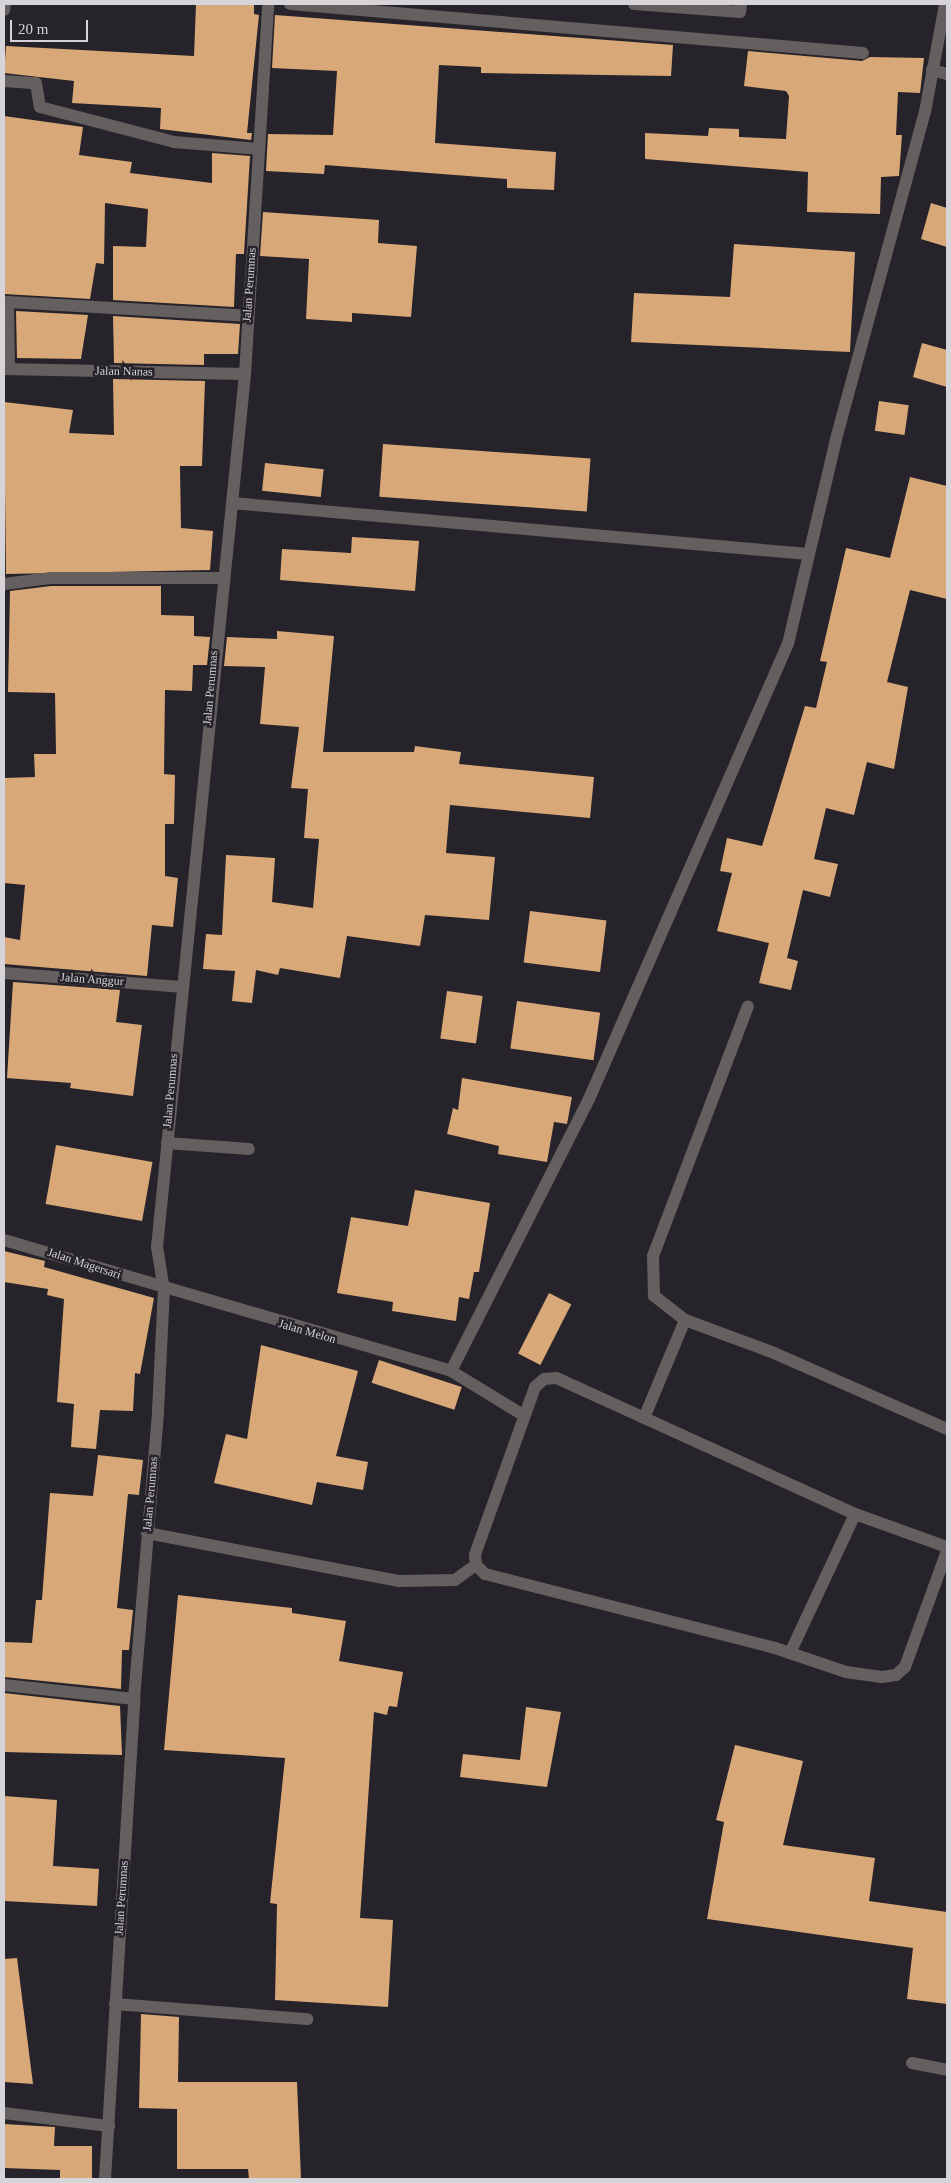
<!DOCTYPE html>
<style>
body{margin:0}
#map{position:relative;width:951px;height:2183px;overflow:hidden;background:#27232a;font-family:"Times New Roman",serif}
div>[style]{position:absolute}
.building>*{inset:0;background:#d9a879;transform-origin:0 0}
.minor>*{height:12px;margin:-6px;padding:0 6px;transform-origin:6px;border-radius:6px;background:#656060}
span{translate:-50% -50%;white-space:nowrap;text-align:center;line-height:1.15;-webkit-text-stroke:5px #27232a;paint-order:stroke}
.street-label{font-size:12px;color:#d6d4d8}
.frame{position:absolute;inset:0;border:5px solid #d6d4d8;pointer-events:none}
.scale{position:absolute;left:10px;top:20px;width:78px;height:22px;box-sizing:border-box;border:2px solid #d6d4d8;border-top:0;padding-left:6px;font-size:15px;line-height:18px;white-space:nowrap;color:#d6d4d8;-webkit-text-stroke:4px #27232a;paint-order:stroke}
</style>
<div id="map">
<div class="building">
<div style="clip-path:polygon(196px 4px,254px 4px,254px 14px,259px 15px,247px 133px,252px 133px,251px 140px,160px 129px,161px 108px,72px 103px,74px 81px,4px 73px,6px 46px,194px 56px)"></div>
<div style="clip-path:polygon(275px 15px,673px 45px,671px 76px,481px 73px,481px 67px,439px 65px,435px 143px,556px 152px,554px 190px,507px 188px,507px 179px,325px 165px,324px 174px,266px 171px,268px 134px,333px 135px,337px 71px,272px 68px)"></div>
<div style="clip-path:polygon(748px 51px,862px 61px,870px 57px,924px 58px,920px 93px,898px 92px,896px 135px,902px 135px,899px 176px,881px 177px,880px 214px,807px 212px,808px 172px,645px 159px,645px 133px,708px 136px,709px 128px,739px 129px,739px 137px,786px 139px,789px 96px,786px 91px,744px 86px)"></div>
<div style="clip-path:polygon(4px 116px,83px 127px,79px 155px,132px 162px,130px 173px,212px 183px,212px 153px,250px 156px,244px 254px,236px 254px,234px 307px,113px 300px,113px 246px,146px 247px,148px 209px,105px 203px,104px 264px,96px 263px,90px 299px,4px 294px)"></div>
<div style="clip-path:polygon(931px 203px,947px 208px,947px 247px,921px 239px)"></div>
<div style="clip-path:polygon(263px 212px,379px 220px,378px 243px,417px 246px,411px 317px,352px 313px,352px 322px,306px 319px,309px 259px,260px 256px)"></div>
<div style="clip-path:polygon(734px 244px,855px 252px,850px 352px,631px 342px,634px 293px,730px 297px)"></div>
<div style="clip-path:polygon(16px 311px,88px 315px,81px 359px,17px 358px)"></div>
<div style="clip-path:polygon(113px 316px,240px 324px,238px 354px,204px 354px,204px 365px,114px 363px)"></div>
<div style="clip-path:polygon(922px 343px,947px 350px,947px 387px,913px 377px)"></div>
<div style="clip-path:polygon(113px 379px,205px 381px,202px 466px,180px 466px,181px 528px,213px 531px,210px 570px,6px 574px,4px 402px,73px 410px,69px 433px,114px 435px)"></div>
<div style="left:879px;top:401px;width:30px;height:30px;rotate:8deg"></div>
<div style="left:383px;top:444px;width:208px;height:53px;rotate:4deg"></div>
<div style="left:265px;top:463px;width:59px;height:28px;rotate:6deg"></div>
<div style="clip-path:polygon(910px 477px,947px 486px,947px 599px,910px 590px,887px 682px,908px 687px,894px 769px,867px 762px,854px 815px,826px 808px,814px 859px,838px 864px,830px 897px,803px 890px,787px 958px,798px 961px,791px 990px,759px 983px,769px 943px,717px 931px,732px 873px,720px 871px,727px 838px,762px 846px,805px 706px,816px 708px,827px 662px,820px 661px,846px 548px,890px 558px)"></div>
<div style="clip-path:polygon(352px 537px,419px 541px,415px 591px,280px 580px,282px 549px,351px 553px)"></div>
<div style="clip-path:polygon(51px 586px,161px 586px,161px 615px,194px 616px,194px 636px,210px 637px,207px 665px,193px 665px,192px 691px,165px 690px,164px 774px,175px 775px,174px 824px,165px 824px,165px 876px,178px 878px,173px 927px,152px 925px,147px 976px,4px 964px,4px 937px,20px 940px,25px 885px,4px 883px,4px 778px,35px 777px,34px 754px,56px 754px,55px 693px,8px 692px,10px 591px)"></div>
<div style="clip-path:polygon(277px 631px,334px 636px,323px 752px,414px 752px,415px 746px,461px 752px,459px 764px,594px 777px,590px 818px,450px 805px,446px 853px,495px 857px,489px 920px,425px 915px,420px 946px,347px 936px,340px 978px,280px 968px,278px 975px,256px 970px,252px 1003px,232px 1001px,235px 971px,203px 969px,206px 934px,222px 935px,226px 855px,275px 858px,272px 902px,313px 908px,319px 839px,304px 838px,308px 789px,291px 788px,299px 727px,260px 724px,265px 667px,224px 666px,227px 637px,277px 639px)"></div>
<div style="left:530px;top:911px;width:77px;height:52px;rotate:7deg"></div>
<div style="clip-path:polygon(13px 982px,120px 990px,116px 1022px,142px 1025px,133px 1096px,70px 1088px,71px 1083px,7px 1078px)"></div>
<div style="left:447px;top:991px;width:36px;height:48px;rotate:8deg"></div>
<div style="left:517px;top:1001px;width:84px;height:48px;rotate:8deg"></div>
<div style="clip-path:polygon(462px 1078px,572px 1097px,567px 1124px,554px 1122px,547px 1162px,498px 1154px,499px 1146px,447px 1134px,453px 1108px,458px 1110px)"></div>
<div style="left:56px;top:1145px;width:98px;height:60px;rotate:10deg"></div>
<div style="clip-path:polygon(415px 1190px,490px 1203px,479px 1272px,474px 1272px,469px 1299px,459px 1297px,456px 1321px,392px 1311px,393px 1302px,337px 1293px,351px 1217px,408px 1226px)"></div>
<div style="clip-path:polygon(4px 1251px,45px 1261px,44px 1267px,154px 1298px,140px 1374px,135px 1373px,133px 1411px,100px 1410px,96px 1449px,71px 1447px,74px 1404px,57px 1402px,64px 1299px,47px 1295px,48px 1289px,4px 1282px)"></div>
<div style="left:549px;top:1293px;width:25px;height:68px;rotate:27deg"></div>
<div style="clip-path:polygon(261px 1345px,358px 1371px,336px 1456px,368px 1462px,363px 1490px,317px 1482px,312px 1505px,214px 1483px,226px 1434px,247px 1439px)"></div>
<div style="left:379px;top:1360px;width:87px;height:24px;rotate:18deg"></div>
<div style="clip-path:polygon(98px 1455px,143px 1460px,139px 1495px,128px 1494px,117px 1608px,133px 1610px,129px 1650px,122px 1650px,121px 1689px,4px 1677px,4px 1642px,32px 1643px,36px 1600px,42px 1600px,50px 1493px,93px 1496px)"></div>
<div style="clip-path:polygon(178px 1595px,292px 1608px,292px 1613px,346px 1621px,339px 1661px,403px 1672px,397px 1707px,389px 1706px,387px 1715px,374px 1712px,360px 1918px,393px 1920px,388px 2007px,275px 2000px,277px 1904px,270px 1903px,285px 1758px,164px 1750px)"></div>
<div style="clip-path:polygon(4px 1693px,120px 1706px,122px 1755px,4px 1752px)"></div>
<div style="clip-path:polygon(526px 1707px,561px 1712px,547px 1787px,460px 1777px,463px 1754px,520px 1760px)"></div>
<div style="clip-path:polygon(735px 1745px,803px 1761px,783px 1845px,875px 1858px,869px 1901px,947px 1912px,947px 2004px,907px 1999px,913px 1948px,707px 1919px,724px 1822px,716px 1820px)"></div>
<div style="clip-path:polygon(4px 1796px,57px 1800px,53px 1866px,99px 1869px,97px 1906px,4px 1901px)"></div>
<div style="clip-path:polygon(17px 1958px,33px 2084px,4px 2082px,4px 1959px)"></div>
<div style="clip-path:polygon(141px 2014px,179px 2017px,178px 2082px,297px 2082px,301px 2179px,249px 2179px,248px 2169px,177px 2169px,177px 2109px,139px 2108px)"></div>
<div style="clip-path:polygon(4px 2124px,55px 2127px,54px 2146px,92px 2146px,92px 2179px,60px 2179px,60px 2170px,4px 2168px)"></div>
</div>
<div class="minor">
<div style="left:290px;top:4px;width:575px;rotate:4.89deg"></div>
<div style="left:634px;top:4px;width:106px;rotate:4.3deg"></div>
<div style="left:740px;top:12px;width:8px;rotate:-83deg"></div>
<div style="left:4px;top:10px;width:6px;rotate:-81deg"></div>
<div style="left:932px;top:70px;width:16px;rotate:15deg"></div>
<div style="left:4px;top:81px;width:32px;rotate:4deg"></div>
<div style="left:36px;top:83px;width:24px;rotate:81deg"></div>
<div style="left:40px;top:107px;width:138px;rotate:14.6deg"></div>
<div style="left:174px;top:142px;width:85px;rotate:4.7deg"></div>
<div style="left:4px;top:369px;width:241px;rotate:1.2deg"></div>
<div style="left:9px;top:369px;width:67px;rotate:-90.9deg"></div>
<div style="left:8px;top:302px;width:240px;rotate:3.3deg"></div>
<div style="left:232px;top:503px;width:578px;rotate:5.06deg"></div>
<div style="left:4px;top:584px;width:46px;rotate:-7.4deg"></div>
<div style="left:50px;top:578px;width:172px"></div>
<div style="left:4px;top:973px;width:177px;rotate:4.5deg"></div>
<div style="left:167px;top:1143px;width:82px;rotate:4.2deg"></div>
<div style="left:4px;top:1240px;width:466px;rotate:16.3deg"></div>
<div style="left:685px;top:1320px;width:39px;rotate:-142deg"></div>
<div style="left:654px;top:1296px;width:40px;rotate:-91.4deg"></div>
<div style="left:653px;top:1256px;width:267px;rotate:-69.2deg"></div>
<div style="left:451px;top:1371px;width:305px;rotate:-63.1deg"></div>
<div style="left:589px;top:1099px;width:497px;rotate:-66.4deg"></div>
<div style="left:788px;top:644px;width:211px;rotate:-76.8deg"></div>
<div style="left:836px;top:439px;width:339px;rotate:-74.8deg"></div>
<div style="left:925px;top:112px;width:110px;rotate:-79.5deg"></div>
<div style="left:451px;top:1371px;width:84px;rotate:31.4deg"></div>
<div style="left:644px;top:1418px;width:106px;rotate:-67.3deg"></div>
<div style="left:685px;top:1320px;width:95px;rotate:20.3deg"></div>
<div style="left:774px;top:1353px;width:189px;rotate:23.7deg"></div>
<div style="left:855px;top:1514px;width:98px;rotate:19.7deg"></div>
<div style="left:147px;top:1533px;width:257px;rotate:10.8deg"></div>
<div style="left:399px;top:1581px;width:56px;rotate:-1deg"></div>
<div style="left:455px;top:1580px;width:26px;rotate:-36deg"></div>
<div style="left:790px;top:1653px;width:153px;rotate:-64.9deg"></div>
<div style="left:855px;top:1514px;width:328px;rotate:-155.5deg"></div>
<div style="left:556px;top:1378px;width:12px;rotate:175deg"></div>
<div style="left:544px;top:1379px;width:12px;rotate:138deg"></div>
<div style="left:535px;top:1387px;width:178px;rotate:109.7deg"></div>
<div style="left:475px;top:1555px;width:10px;rotate:84deg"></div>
<div style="left:476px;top:1565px;width:13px;rotate:45deg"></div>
<div style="left:485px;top:1574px;width:299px;rotate:14.3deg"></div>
<div style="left:775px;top:1648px;width:75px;rotate:18.7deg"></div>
<div style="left:846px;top:1672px;width:36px;rotate:8deg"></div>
<div style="left:882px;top:1677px;width:14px;rotate:-8deg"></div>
<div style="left:896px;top:1675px;width:12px;rotate:-42deg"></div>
<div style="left:905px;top:1667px;width:123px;rotate:-70.1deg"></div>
<div style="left:4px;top:1685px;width:131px;rotate:6.1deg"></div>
<div style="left:115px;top:2004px;width:193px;rotate:4.5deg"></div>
<div style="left:912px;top:2063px;width:36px;rotate:11deg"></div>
<div style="left:4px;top:2113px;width:106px;rotate:7.1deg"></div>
<div style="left:105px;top:2179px;width:481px;rotate:-86.5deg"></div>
<div style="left:134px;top:1699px;width:289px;rotate:-85.2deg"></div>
<div style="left:158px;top:1411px;width:121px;rotate:-87.2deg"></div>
<div style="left:164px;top:1290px;width:44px;rotate:-99.2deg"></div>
<div style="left:157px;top:1247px;width:877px;rotate:-84.24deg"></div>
<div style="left:245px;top:374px;width:371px;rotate:-86.4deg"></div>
</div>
<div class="street-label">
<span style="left:250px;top:285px;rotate:-86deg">Jalan Perumnas</span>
<span style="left:124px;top:372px;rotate:1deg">Jalan Nanas</span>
<span style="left:211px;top:688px;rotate:-85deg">Jalan Perumnas</span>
<span style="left:92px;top:980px;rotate:4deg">Jalan Anggur</span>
<span style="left:171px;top:1091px;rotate:-85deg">Jalan Perumnas</span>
<span style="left:84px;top:1264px;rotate:18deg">Jalan Magersari</span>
<span style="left:307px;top:1332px;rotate:16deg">Jalan Melon</span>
<span style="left:151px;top:1494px;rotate:-85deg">Jalan Perumnas</span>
<span style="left:122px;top:1898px;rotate:-86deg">Jalan Perumnas</span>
</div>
<div class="frame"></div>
<div class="scale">20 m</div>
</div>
